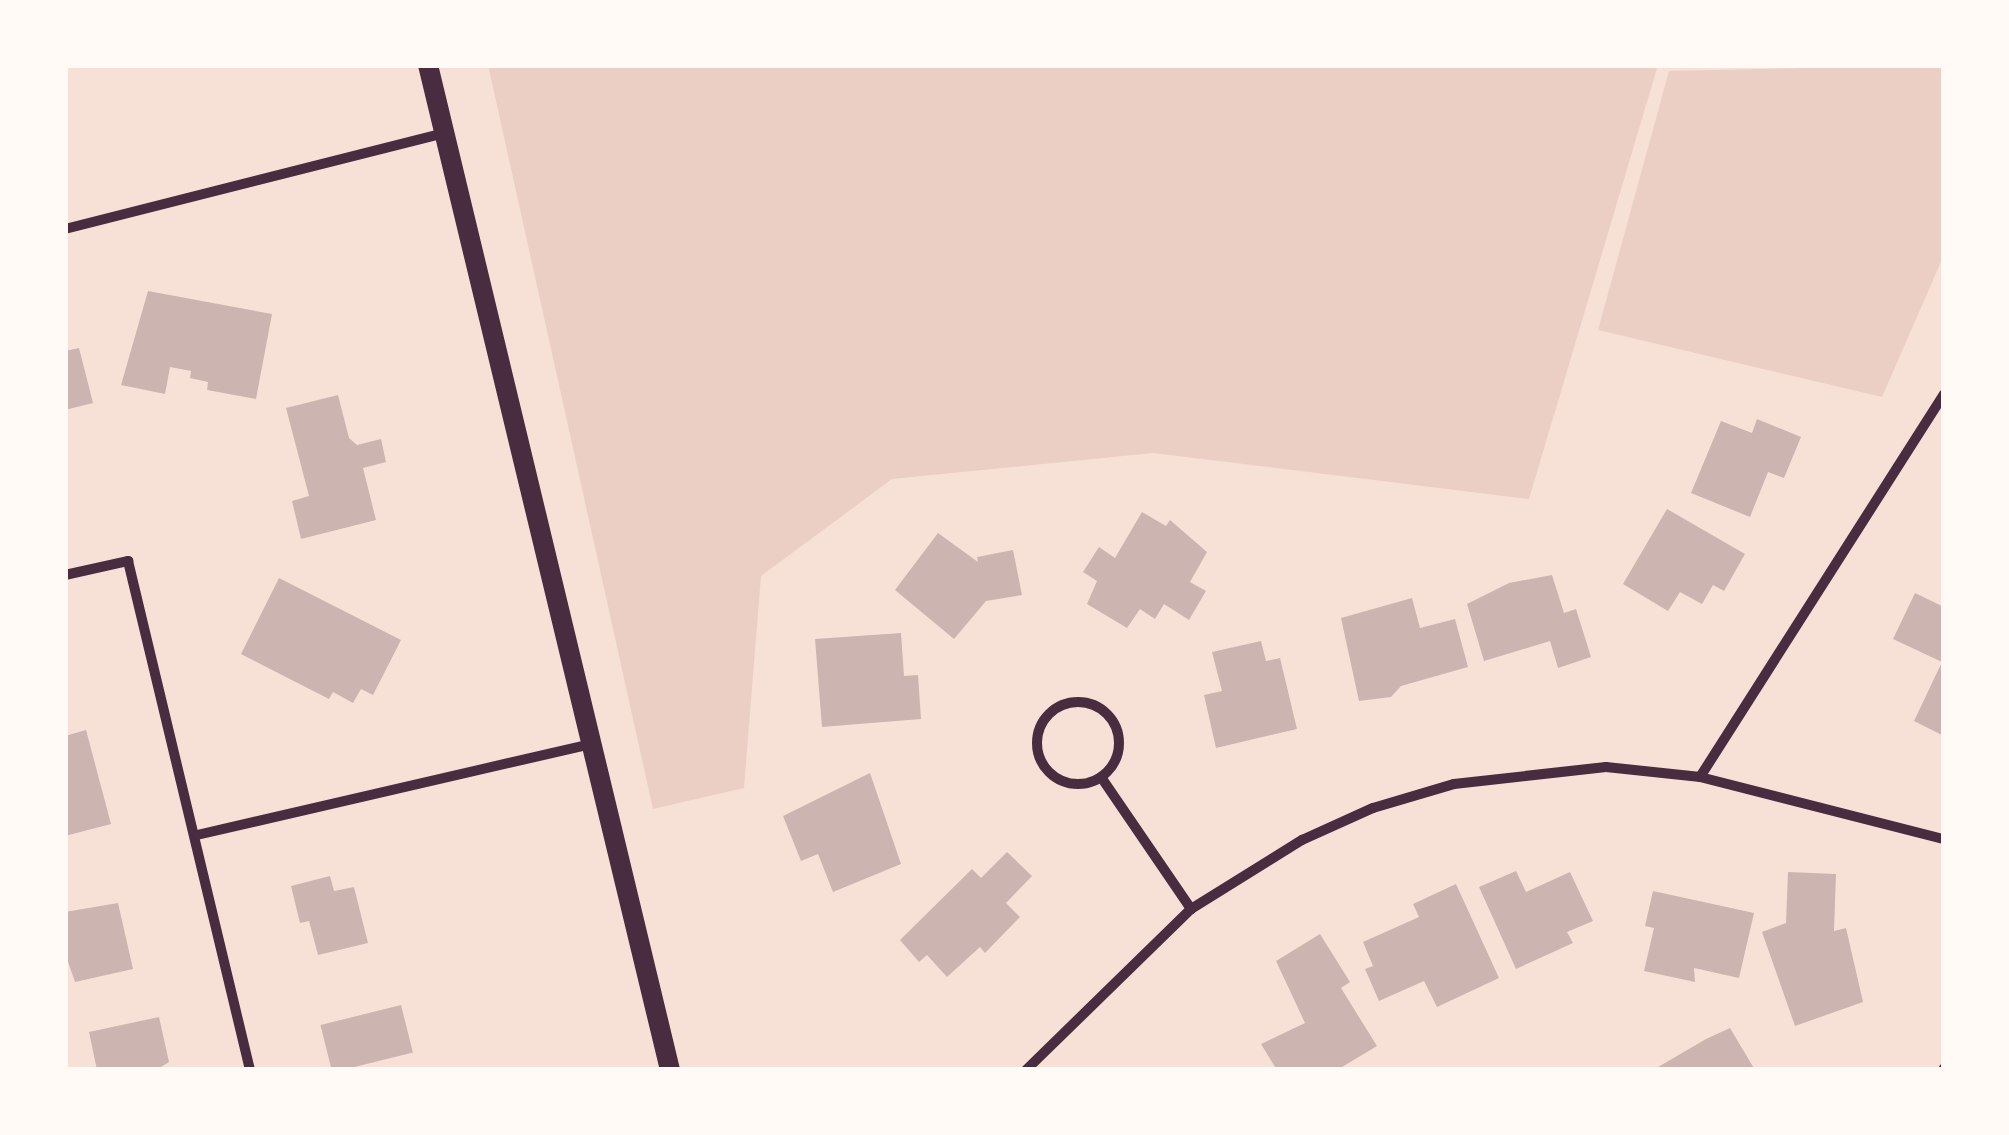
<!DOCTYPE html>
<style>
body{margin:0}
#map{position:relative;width:2009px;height:1135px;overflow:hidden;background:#f7e1d7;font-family:Lato,sans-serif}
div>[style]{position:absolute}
.green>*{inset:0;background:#ebcfc5}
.building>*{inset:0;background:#ccb4b1;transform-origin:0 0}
.minor>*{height:10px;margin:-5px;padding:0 5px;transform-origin:5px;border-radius:5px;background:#4a2c40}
.minor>.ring{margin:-5px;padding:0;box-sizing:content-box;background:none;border:10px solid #4a2c40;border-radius:50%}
.secondary>*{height:20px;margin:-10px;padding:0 10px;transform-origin:10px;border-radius:10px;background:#4a2c40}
span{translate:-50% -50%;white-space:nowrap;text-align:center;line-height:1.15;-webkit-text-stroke:10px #fffaf5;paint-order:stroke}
.frame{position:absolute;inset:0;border:68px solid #fffaf5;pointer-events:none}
</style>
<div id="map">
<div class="green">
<div style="clip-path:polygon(488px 65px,1658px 65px,1529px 499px,1153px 453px,892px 479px,761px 576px,744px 788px,653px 809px)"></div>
<div style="clip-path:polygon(1944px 65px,1944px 255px,1882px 397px,1598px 330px,1669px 71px)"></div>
</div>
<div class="building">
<div style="clip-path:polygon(148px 291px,272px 314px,256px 399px,207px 390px,208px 382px,190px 378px,191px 371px,170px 367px,165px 394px,121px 385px)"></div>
<div style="clip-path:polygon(79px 348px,93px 403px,65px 410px,65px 351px)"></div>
<div style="clip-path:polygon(338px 395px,349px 438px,357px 445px,381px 439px,386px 462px,363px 468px,376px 520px,301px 539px,292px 501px,309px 496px,286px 408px)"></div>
<div style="clip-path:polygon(1757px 419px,1801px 437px,1784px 478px,1768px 472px,1750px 517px,1691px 493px,1721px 421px,1752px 433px)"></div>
<div style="clip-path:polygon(1667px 509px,1745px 554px,1724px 591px,1713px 585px,1702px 604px,1680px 592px,1668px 611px,1623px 584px)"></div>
<div style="clip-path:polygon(1142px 512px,1166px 526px,1170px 520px,1207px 552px,1190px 582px,1206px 591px,1189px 620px,1164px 604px,1155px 619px,1140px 609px,1127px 628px,1087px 604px,1097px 581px,1083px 572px,1099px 547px,1115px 558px)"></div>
<div style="clip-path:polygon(938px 533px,978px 562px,977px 557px,1013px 550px,1022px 595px,986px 601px,954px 639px,895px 590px)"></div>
<div style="clip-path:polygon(1552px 575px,1564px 613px,1576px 609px,1591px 657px,1558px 668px,1550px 641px,1484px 661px,1467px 604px,1509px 583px)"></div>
<div style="clip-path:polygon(279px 578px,401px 640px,373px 695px,361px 689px,353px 703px,333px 692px,329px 699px,241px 654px)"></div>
<div style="clip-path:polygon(1915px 593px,1944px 607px,1944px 736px,1914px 721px,1942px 662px,1893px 639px)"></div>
<div style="clip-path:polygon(1412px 598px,1420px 628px,1455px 619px,1468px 667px,1401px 686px,1391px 697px,1359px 701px,1341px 618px)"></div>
<div style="clip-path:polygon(901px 633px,904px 676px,918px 675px,921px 719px,822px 727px,815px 639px)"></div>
<div style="clip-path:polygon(1261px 641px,1266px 661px,1280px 658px,1297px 729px,1216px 748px,1204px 695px,1222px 691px,1212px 652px)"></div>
<div style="clip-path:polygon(86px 730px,111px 824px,65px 836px,65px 736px)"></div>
<div style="clip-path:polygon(870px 773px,901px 864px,833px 892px,818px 854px,801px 861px,783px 816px)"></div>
<div style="clip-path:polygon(1007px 852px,1032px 876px,1006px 903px,1020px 917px,985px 953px,980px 947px,947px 977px,927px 955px,919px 962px,900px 940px,972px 869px,981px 878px)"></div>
<div style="clip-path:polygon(1516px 871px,1526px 892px,1570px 872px,1593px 921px,1567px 932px,1573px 943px,1516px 969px,1479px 887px)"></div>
<div style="clip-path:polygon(1788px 872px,1836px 874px,1834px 931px,1846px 928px,1863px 1002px,1795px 1026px,1762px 932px,1786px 923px)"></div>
<div style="clip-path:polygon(330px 876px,334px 891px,354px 887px,368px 943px,318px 955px,309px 921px,300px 923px,291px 886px)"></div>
<div style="clip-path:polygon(1456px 884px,1499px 978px,1437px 1007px,1424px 981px,1379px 1001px,1365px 969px,1373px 966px,1363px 942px,1419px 917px,1413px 904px)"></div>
<div style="clip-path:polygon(1653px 891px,1754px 913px,1739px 978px,1694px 968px,1695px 982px,1644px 971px,1654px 928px,1645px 926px)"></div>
<div style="clip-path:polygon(118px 903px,133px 969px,75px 982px,65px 953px,65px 912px)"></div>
<div style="clip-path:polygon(1320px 934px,1350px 982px,1341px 988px,1377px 1046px,1337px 1070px,1277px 1070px,1261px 1044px,1305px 1023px,1276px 961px)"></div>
<div style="left:401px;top:1005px;width:49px;height:83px;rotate:76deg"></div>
<div style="clip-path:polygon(159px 1017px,169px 1062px,156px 1070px,97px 1070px,89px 1032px)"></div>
<div style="clip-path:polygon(1730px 1028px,1755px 1070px,1653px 1070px,1706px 1039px)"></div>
</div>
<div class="minor">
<div style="left:65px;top:229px;width:388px;rotate:-14.2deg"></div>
<div style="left:65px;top:575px;width:65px;rotate:-12.5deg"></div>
<div style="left:128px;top:561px;width:523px;rotate:76.52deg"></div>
<div class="ring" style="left:1037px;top:702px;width:72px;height:72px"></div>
<div style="left:1101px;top:777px;width:160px;rotate:55.7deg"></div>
<div style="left:1700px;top:777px;width:454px;rotate:-57.5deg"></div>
<div style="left:197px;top:835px;width:403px;rotate:-13deg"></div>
<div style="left:1026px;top:1070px;width:231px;rotate:-44.3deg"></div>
<div style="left:1191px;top:909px;width:131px;rotate:-31.9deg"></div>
<div style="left:1302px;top:840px;width:78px;rotate:-24.3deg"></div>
<div style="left:1373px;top:808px;width:84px;rotate:-16.5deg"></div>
<div style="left:1454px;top:784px;width:153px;rotate:-6.4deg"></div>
<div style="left:1606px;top:767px;width:95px;rotate:6.1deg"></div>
<div style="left:1700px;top:777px;width:252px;rotate:14.3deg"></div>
<div style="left:1943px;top:1070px;width:2px;rotate:-63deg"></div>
</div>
<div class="secondary">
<div style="left:428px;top:65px;width:1034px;rotate:76.46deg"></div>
</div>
<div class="frame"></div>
</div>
